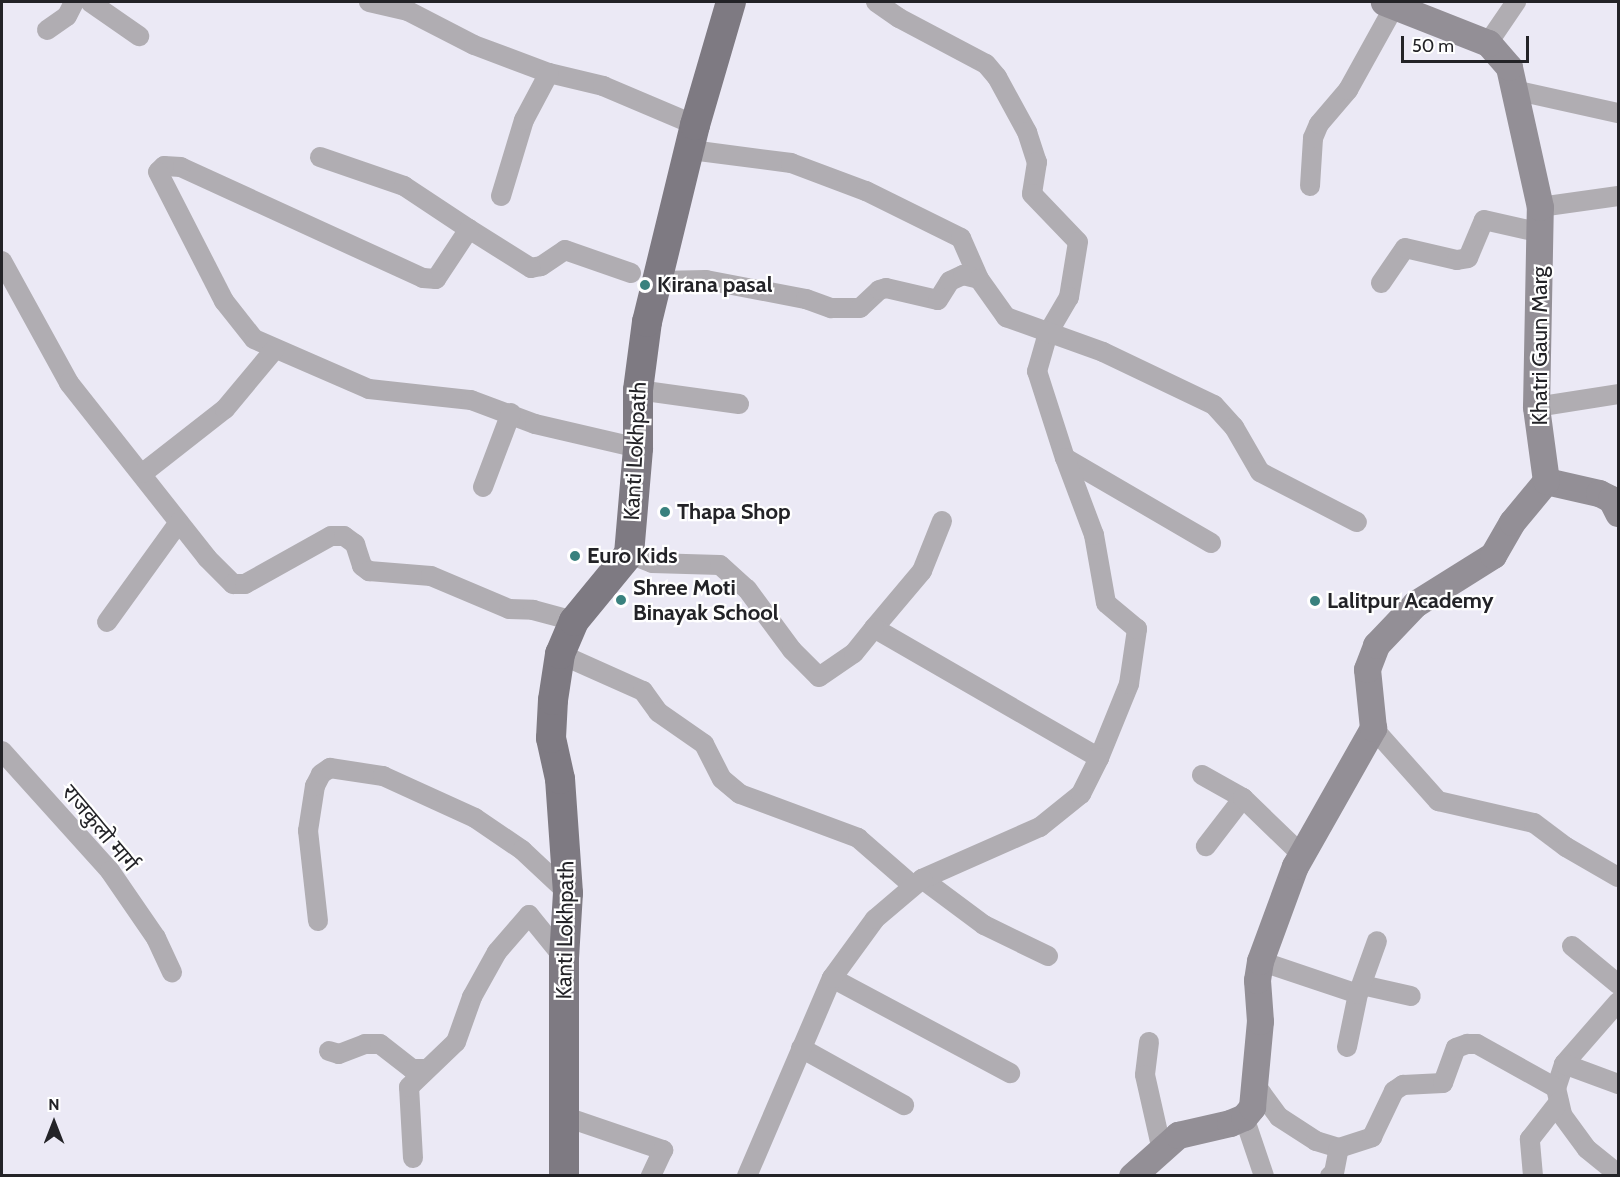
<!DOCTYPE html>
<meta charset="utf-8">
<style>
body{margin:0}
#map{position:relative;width:1620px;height:1177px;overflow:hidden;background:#ebe9f5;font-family:Cabin,"Noto Sans Devanagari",sans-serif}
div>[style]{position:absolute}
.minor>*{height:20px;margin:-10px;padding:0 10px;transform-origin:10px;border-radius:10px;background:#b0adb2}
.secondary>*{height:27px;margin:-13.5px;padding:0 13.5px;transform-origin:13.5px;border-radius:13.5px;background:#938f96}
.primary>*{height:30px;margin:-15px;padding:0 15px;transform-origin:15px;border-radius:15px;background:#7e7a82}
.dots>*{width:16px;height:16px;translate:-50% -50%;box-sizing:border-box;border:3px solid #fff;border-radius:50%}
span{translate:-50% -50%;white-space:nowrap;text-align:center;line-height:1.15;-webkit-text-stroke:4.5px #fff;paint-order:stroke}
.poi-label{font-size:22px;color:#232327;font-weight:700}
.left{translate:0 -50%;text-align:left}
.street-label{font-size:22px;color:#232327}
.frame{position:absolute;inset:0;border:3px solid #232327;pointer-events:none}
.north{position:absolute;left:24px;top:1093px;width:60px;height:60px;-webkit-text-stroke:4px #fff;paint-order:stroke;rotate:0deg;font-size:16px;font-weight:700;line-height:24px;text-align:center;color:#232327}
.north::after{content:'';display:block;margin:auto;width:21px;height:27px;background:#232327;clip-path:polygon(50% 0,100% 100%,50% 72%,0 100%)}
.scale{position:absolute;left:1401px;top:36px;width:128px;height:27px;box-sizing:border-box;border:3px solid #232327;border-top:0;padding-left:8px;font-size:18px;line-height:21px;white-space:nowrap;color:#232327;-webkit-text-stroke:4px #fff;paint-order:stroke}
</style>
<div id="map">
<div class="minor">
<div style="left:90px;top:2px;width:60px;rotate:34.8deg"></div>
<div style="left:369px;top:2px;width:40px;rotate:13deg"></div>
<div style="left:408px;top:11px;width:74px;rotate:27.3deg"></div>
<div style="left:474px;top:45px;width:80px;rotate:20.5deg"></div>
<div style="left:549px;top:73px;width:56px;rotate:13.5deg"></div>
<div style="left:603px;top:86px;width:100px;rotate:23deg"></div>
<div style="left:876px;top:2px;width:28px;rotate:35deg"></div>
<div style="left:899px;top:18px;width:98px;rotate:27.9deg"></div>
<div style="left:986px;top:64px;width:17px;rotate:50deg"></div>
<div style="left:997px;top:77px;width:63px;rotate:61.4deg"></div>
<div style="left:1027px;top:132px;width:32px;rotate:72deg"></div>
<div style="left:1037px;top:162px;width:32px;rotate:99deg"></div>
<div style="left:1032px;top:194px;width:66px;rotate:46.2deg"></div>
<div style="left:1078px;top:242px;width:56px;rotate:99.3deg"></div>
<div style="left:1069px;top:297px;width:42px;rotate:120.3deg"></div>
<div style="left:1048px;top:333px;width:40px;rotate:106deg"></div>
<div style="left:1037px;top:371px;width:91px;rotate:72.2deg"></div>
<div style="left:1065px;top:458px;width:169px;rotate:30.2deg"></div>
<div style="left:47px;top:30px;width:24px;rotate:-35deg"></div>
<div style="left:67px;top:16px;width:16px;rotate:-63deg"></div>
<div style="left:1488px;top:43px;width:50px;rotate:-55.7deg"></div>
<div style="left:1514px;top:90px;width:107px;rotate:12.5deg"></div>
<div style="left:691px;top:150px;width:101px;rotate:7.4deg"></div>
<div style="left:791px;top:163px;width:80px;rotate:20.5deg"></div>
<div style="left:866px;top:191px;width:106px;rotate:26.3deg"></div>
<div style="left:961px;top:238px;width:45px;rotate:66.3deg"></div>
<div style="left:320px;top:157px;width:89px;rotate:19deg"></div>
<div style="left:404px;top:186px;width:78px;rotate:33.5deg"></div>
<div style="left:1310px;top:186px;width:48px;rotate:-86.4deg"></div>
<div style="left:1313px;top:138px;width:15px;rotate:-67deg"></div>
<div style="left:1319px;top:124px;width:45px;rotate:-49.5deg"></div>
<div style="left:1348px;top:90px;width:95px;rotate:-61deg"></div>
<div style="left:501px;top:196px;width:79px;rotate:-73.2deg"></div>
<div style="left:524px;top:120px;width:53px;rotate:-62deg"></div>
<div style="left:1540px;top:207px;width:79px;rotate:-8deg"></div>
<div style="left:2px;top:261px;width:139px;rotate:61.2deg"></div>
<div style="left:69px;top:383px;width:223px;rotate:51.7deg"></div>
<div style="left:207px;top:558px;width:37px;rotate:45deg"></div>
<div style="left:233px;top:584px;width:12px"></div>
<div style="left:245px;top:584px;width:98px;rotate:-29.2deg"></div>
<div style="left:331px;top:536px;width:13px"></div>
<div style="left:344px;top:536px;width:14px;rotate:36deg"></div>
<div style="left:355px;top:544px;width:23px;rotate:72deg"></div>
<div style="left:362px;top:566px;width:9px;rotate:36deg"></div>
<div style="left:369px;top:571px;width:62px;rotate:4.6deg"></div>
<div style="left:431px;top:576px;width:85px;rotate:22.9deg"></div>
<div style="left:509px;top:609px;width:24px;rotate:2deg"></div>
<div style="left:533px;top:610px;width:42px;rotate:15deg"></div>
<div style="left:631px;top:273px;width:70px;rotate:-160.8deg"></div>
<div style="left:565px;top:250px;width:29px;rotate:146deg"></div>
<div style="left:541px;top:266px;width:10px;rotate:169deg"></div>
<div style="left:531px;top:268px;width:73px;rotate:-147.8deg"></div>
<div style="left:469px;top:229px;width:60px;rotate:123.4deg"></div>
<div style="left:436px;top:279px;width:13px;rotate:-176deg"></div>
<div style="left:423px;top:278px;width:266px;rotate:-155.4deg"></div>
<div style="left:181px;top:167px;width:17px;rotate:-177deg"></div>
<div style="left:164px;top:166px;width:8px;rotate:135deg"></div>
<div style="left:158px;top:172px;width:145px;rotate:62.9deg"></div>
<div style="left:224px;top:301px;width:48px;rotate:51.7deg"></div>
<div style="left:254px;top:339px;width:125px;rotate:23.5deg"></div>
<div style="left:369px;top:389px;width:103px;rotate:6.2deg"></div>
<div style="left:471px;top:400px;width:68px;rotate:20.6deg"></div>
<div style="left:535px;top:424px;width:106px;rotate:13.1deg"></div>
<div style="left:657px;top:281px;width:49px;rotate:-1.2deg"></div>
<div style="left:706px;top:280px;width:102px;rotate:10.8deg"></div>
<div style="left:806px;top:299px;width:27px;rotate:20deg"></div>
<div style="left:831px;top:308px;width:29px"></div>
<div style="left:860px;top:308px;width:26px;rotate:-43deg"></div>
<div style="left:879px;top:290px;width:7px;rotate:-16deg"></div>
<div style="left:886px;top:288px;width:53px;rotate:13deg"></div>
<div style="left:938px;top:300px;width:22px;rotate:-58deg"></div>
<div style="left:950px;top:281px;width:14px;rotate:-25deg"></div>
<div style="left:963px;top:275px;width:16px;rotate:14deg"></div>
<div style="left:979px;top:279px;width:47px;rotate:54.6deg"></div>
<div style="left:1006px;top:317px;width:103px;rotate:19.8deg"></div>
<div style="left:1103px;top:352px;width:123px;rotate:25.5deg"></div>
<div style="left:1214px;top:405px;width:30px;rotate:48deg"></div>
<div style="left:1234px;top:427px;width:52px;rotate:60deg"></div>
<div style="left:1260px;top:472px;width:109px;rotate:27.3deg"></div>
<div style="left:1381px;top:283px;width:42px;rotate:-55.6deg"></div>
<div style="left:1405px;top:248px;width:53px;rotate:13deg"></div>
<div style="left:1457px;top:260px;width:11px;rotate:-10deg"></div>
<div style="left:1468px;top:258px;width:41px;rotate:-67.2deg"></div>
<div style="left:1484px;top:220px;width:58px;rotate:12.8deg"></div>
<div style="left:638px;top:390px;width:102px;rotate:7.9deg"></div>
<div style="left:1536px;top:407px;width:83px;rotate:-9deg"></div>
<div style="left:143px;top:473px;width:104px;rotate:-38deg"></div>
<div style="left:225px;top:409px;width:78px;rotate:-50.2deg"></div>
<div style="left:483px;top:487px;width:79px;rotate:-69.3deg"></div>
<div style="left:942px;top:521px;width:54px;rotate:111.8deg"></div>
<div style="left:922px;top:571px;width:75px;rotate:130.1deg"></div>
<div style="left:874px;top:628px;width:260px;rotate:30deg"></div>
<div style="left:1099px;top:758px;width:80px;rotate:-67.9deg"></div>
<div style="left:1129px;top:684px;width:56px;rotate:-81.7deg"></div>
<div style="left:1137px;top:629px;width:40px;rotate:-140deg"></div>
<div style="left:1106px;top:603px;width:69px;rotate:-100deg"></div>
<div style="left:1094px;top:535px;width:82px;rotate:-110.6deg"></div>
<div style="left:629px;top:554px;width:25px;rotate:21deg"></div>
<div style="left:652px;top:563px;width:68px;rotate:1.7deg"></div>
<div style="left:720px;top:565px;width:36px;rotate:42deg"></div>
<div style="left:747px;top:589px;width:76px;rotate:53.6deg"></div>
<div style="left:792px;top:650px;width:38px;rotate:45deg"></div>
<div style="left:819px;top:677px;width:42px;rotate:-34.4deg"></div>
<div style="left:854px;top:653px;width:32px;rotate:-51deg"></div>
<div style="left:107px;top:622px;width:123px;rotate:-54.2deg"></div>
<div style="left:560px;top:654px;width:91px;rotate:24deg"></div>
<div style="left:643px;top:691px;width:26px;rotate:54deg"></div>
<div style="left:658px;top:712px;width:56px;rotate:34.8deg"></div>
<div style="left:704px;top:744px;width:39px;rotate:63deg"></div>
<div style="left:722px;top:779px;width:23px;rotate:40deg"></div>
<div style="left:740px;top:794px;width:126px;rotate:20.4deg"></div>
<div style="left:858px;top:838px;width:72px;rotate:41deg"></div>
<div style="left:1373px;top:728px;width:98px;rotate:48.3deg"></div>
<div style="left:1438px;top:801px;width:98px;rotate:12.9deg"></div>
<div style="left:1534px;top:823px;width:40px;rotate:37deg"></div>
<div style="left:1566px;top:847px;width:60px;rotate:30deg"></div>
<div style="left:2px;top:751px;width:161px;rotate:48deg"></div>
<div style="left:110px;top:871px;width:81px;rotate:55.5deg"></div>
<div style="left:156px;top:938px;width:38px;rotate:65deg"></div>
<div style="left:1202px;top:775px;width:47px;rotate:29.3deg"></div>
<div style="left:1243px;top:798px;width:61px;rotate:127.6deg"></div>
<div style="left:1243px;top:798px;width:81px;rotate:44deg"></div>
<div style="left:318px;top:921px;width:91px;rotate:-96.3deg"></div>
<div style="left:308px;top:831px;width:46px;rotate:-81.2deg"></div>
<div style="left:315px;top:786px;width:13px;rotate:-63deg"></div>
<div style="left:321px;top:774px;width:11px;rotate:-34deg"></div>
<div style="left:330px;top:768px;width:54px;rotate:8.6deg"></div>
<div style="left:383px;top:776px;width:101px;rotate:24.5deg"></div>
<div style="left:475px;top:818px;width:57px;rotate:34.2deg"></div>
<div style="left:522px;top:850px;width:63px;rotate:43.1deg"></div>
<div style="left:1572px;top:946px;width:60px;rotate:39.6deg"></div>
<div style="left:1048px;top:956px;width:71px;rotate:-154.2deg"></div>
<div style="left:984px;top:925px;width:77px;rotate:-143.4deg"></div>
<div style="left:922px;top:879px;width:129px;rotate:-23.8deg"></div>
<div style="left:1040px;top:827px;width:53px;rotate:-38.8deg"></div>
<div style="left:1081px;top:794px;width:40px;rotate:-63.4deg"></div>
<div style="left:1260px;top:961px;width:103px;rotate:18.6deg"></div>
<div style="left:832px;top:978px;width:202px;rotate:28.1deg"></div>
<div style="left:1362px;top:985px;width:50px;rotate:12.7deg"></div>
<div style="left:1618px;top:1002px;width:82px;rotate:131.1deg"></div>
<div style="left:1564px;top:1064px;width:25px;rotate:108deg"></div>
<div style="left:1556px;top:1088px;width:28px;rotate:77deg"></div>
<div style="left:1562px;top:1115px;width:42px;rotate:53.7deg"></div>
<div style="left:1587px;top:1149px;width:40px;rotate:39deg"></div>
<div style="left:1149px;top:1042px;width:33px;rotate:97deg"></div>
<div style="left:1145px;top:1075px;width:73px;rotate:77.3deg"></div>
<div style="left:1347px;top:1047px;width:54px;rotate:-78.3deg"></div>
<div style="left:1358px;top:994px;width:56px;rotate:-70.3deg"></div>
<div style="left:801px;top:1048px;width:118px;rotate:29deg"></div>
<div style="left:329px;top:1051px;width:10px;rotate:17deg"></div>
<div style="left:339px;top:1054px;width:28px;rotate:-21deg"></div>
<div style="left:365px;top:1044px;width:15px"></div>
<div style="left:380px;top:1044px;width:41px;rotate:38deg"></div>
<div style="left:412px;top:1069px;width:15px"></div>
<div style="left:1564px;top:1064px;width:58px;rotate:20.3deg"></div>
<div style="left:1254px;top:1083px;width:42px;rotate:53.7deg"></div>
<div style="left:1279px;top:1117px;width:44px;rotate:33deg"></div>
<div style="left:1316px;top:1141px;width:24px;rotate:17deg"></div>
<div style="left:1339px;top:1148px;width:35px;rotate:-18deg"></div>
<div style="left:1372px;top:1137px;width:51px;rotate:-64.4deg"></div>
<div style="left:1394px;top:1091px;width:11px;rotate:-34deg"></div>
<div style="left:1403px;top:1085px;width:40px;rotate:-2.9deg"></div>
<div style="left:1443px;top:1083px;width:37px;rotate:-70deg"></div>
<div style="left:1456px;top:1048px;width:12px;rotate:-20deg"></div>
<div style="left:1467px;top:1044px;width:10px"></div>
<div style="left:1477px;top:1044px;width:90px;rotate:29.1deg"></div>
<div style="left:563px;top:1116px;width:106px;rotate:18.8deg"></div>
<div style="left:663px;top:1150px;width:29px;rotate:115deg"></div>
<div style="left:1244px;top:1117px;width:62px;rotate:71.3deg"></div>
<div style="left:413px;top:1158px;width:71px;rotate:-93.2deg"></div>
<div style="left:409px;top:1087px;width:65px;rotate:-43.8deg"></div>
<div style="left:456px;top:1042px;width:48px;rotate:-70.4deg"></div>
<div style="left:472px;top:997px;width:51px;rotate:-60.9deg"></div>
<div style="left:497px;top:952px;width:49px;rotate:-49.1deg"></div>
<div style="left:529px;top:915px;width:55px;rotate:50.9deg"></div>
<div style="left:747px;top:1176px;width:215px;rotate:-66.8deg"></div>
<div style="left:832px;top:978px;width:73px;rotate:-53.9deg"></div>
<div style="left:875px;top:919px;width:62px;rotate:-40.4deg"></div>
<div style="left:1330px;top:1176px;width:5px;rotate:-37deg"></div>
<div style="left:1334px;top:1173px;width:25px;rotate:-79deg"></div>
<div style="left:1533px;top:1176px;width:37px;rotate:-95deg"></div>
<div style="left:1530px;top:1139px;width:47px;rotate:-51.9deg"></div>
</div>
<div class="secondary">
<div style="left:1546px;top:481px;width:54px;rotate:12.8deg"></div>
<div style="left:1599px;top:493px;width:13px;rotate:27deg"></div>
<div style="left:1611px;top:499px;width:16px;rotate:63deg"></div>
<div style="left:1132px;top:1176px;width:62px;rotate:-41.7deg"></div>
<div style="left:1178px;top:1135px;width:53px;rotate:-13deg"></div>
<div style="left:1230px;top:1123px;width:15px;rotate:-23deg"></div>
<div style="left:1244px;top:1117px;width:13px;rotate:-51deg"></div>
<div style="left:1252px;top:1107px;width:86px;rotate:-84.7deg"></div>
<div style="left:1260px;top:1021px;width:41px;rotate:-94.2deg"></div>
<div style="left:1257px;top:980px;width:19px;rotate:-81deg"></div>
<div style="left:1260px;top:961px;width:101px;rotate:-69.8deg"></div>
<div style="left:1295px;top:866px;width:159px;rotate:-60.5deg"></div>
<div style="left:1373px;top:728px;width:59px;rotate:-95.8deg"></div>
<div style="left:1367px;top:669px;width:26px;rotate:-69deg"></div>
<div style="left:1376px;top:645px;width:57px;rotate:-46.4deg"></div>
<div style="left:1415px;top:604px;width:92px;rotate:-32.1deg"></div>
<div style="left:1493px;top:555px;width:38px;rotate:-60deg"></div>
<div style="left:1512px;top:522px;width:53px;rotate:-50.3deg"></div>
<div style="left:1546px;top:481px;width:75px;rotate:-97.7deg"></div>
<div style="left:1536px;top:407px;width:200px;rotate:-88.9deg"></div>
<div style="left:1540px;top:207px;width:143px;rotate:-102.5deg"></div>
<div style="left:1509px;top:67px;width:32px;rotate:-131deg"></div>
<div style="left:1488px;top:43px;width:112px;rotate:-158.5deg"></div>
</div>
<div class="primary">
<div style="left:564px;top:1176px;width:218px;rotate:-90deg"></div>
<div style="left:564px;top:958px;width:65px;rotate:-86.5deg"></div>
<div style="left:568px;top:893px;width:114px;rotate:-94deg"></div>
<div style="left:560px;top:779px;width:42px;rotate:-102.4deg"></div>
<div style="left:551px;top:738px;width:38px;rotate:-87deg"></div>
<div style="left:553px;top:700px;width:47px;rotate:-81.3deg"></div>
<div style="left:560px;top:654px;width:36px;rotate:-67deg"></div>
<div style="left:574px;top:621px;width:87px;rotate:-50.6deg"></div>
<div style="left:629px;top:554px;width:106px;rotate:-85.1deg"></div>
<div style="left:638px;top:448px;width:58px;rotate:-90deg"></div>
<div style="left:638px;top:390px;width:69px;rotate:-82.5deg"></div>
<div style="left:647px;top:322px;width:203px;rotate:-76.3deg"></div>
<div style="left:695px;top:125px;width:128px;rotate:-73.7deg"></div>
</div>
<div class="dots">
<div style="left:645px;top:285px;background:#39817e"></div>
<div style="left:665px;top:512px;background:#39817e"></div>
<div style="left:575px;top:556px;background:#39817e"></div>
<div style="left:621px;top:600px;background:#39817e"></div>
<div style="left:1315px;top:601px;background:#39817e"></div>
</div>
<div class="poi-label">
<span class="left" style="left:657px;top:285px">Kirana pasal</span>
<span class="left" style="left:677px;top:512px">Thapa Shop</span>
<span class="left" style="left:587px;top:556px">Euro Kids</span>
<span class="left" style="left:633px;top:600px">Shree Moti<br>Binayak School</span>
<span class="left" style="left:1327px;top:601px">Lalitpur Academy</span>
</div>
<div class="street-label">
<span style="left:1540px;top:346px;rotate:-90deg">Khatri Gaun Marg</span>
<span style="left:635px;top:451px;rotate:-87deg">Kanti Lokhpath</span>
<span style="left:100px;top:828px;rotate:50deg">राजकुलो मार्ग</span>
<span style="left:565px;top:930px;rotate:-89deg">Kanti Lokhpath</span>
</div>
<div class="frame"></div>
<div class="north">N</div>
<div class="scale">50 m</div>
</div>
